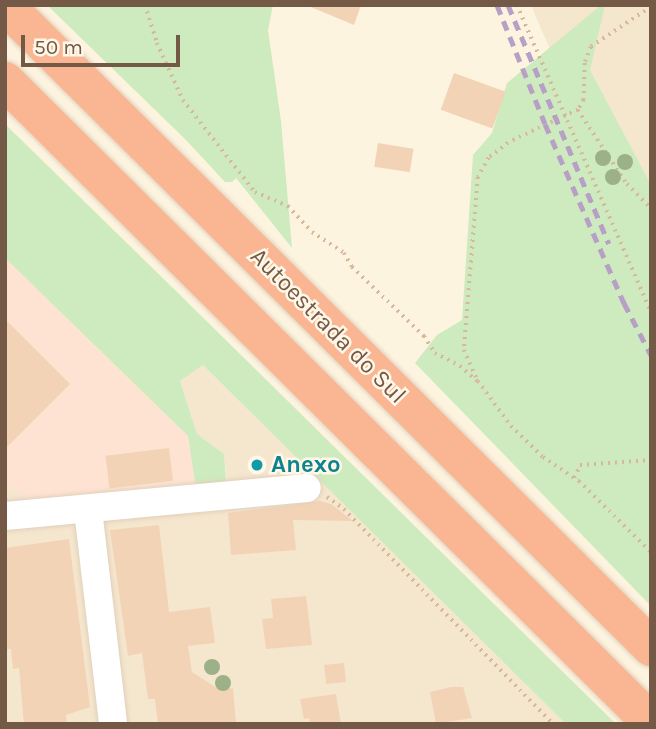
<!DOCTYPE html>
<style>
body{margin:0}
#map{position:relative;width:656px;height:729px;overflow:hidden;background:#fdf4e0;font-family:Karla,sans-serif}
div>[style]{position:absolute}
.residential>*{inset:0;background:#f5e6ce}
.commercial>*{inset:0;background:#fee3d3}
.green>*{inset:0;background:#cdebbe}
.building>*{inset:0;background:#f3d3b6;transform-origin:0 0}
.path>*{height:3.5px;margin-top:-1.75px;transform-origin:0;background:repeating-linear-gradient(90deg,#d8b79a 0 2px,transparent 0 7px)}
.roads{filter:drop-shadow(0 0 2px #e1d0bb) drop-shadow(0 0 2px #e1d0bb)}
.minor>*{height:28px;margin:-14px;padding:0 14px;transform-origin:14px;border-radius:14px;background:#fff}
.highway>*{height:38px;margin:-19px;padding:0 19px;transform-origin:19px;border-radius:19px;background:#fab693}
.rail>*{height:5px;margin-top:-2.5px;transform-origin:0;background:repeating-linear-gradient(90deg,#b79fc6 0 10px,transparent 0 17px)}
.trees>*{width:16px;height:16px;margin:-8px;border-radius:50%;background:#9cb187}
.dots>*{width:19px;height:19px;translate:-50% -50%;box-sizing:border-box;border:4px solid #fff7e7;border-radius:50%}
span{translate:-50% -50%;white-space:nowrap;text-align:center;line-height:1.15;-webkit-text-stroke:5px #fff7e7;paint-order:stroke}
.street-label{font-size:24px;color:#745a46}
.culture-label{font-size:24px;color:#0d838f;font-weight:700}
.left{translate:0 -50%;text-align:left}
.frame{position:absolute;inset:0;border:7px solid #745a46;pointer-events:none}
.scale{position:absolute;left:21px;top:35px;width:159px;height:32px;box-sizing:border-box;border:4px solid #745a46;border-top:0;padding-left:9px;font-size:21px;line-height:24px;white-space:nowrap;color:#745a46;-webkit-text-stroke:5px #fff7e7;paint-order:stroke}
</style>
<div id="map">
<div class="residential">
<div style="clip-path:polygon(531px 5px,651px 5px,651px 267px,541px 29px)"></div>
<div style="clip-path:polygon(5px 258px,228px 490px,224px 454px,197px 434px,180px 381px,203px 365px,566px 724px,5px 724px)"></div>
</div>
<div class="commercial">
<div style="clip-path:polygon(5px 258px,188px 436px,197px 494px,31px 505px,13px 487px,5px 488px)"></div>
</div>
<div class="green">
<div style="clip-path:polygon(47px 5px,273px 5px,268px 30px,281px 121px,292px 248px,236px 178px,232px 182px,225px 182px,186px 140px)"></div>
<div style="clip-path:polygon(601px 5px,605px 5px,590px 70px,651px 185px,651px 606px,415px 363px,437px 335px,462px 320px,473px 155px,492px 133px,507px 83px)"></div>
<div style="clip-path:polygon(5px 124px,177px 292px,616px 724px,566px 724px,203px 365px,180px 381px,197px 434px,224px 454px,227px 490px,197px 494px,188px 436px,5px 258px)"></div>
</div>
<div class="building">
<div style="clip-path:polygon(306px 5px,361px 5px,354px 25px)"></div>
<div style="left:454px;top:73px;width:55px;height:39px;rotate:20deg"></div>
<div style="left:378px;top:143px;width:36px;height:24px;rotate:9deg"></div>
<div style="clip-path:polygon(5px 319px,70px 384px,5px 449px)"></div>
<div style="left:169px;top:448px;width:33px;height:64px;rotate:83deg"></div>
<div style="clip-path:polygon(320px 501px,331px 504px,353px 521px,293px 520px,296px 550px,231px 555px,228px 513px)"></div>
<div style="clip-path:polygon(159px 525px,169px 612px,210px 607px,215px 643px,188px 646px,192px 672px,220px 690px,233px 688px,236px 724px,158px 724px,155px 699px,148px 699px,142px 653px,128px 656px,110px 530px)"></div>
<div style="clip-path:polygon(69px 539px,90px 707px,66px 715px,67px 724px,24px 724px,19px 668px,13px 669px,11px 649px,5px 649px,5px 548px)"></div>
<div style="clip-path:polygon(306px 596px,312px 645px,266px 649px,262px 619px,273px 618px,271px 599px)"></div>
<div style="left:344px;top:663px;width:19px;height:20px;rotate:84deg"></div>
<div style="clip-path:polygon(451px 687px,463px 687px,472px 718px,436px 724px,430px 692px)"></div>
<div style="clip-path:polygon(336px 694px,341px 724px,310px 724px,309px 718px,304px 719px,300px 699px)"></div>
</div>
<div class="path">
<div style="left:145px;top:5px;width:40px;rotate:72deg"></div>
<div style="left:157px;top:43px;width:63px;rotate:65.5deg"></div>
<div style="left:183px;top:100px;width:117px;rotate:52deg"></div>
<div style="left:255px;top:192px;width:36px;rotate:23deg"></div>
<div style="left:288px;top:206px;width:35px;rotate:47deg"></div>
<div style="left:312px;top:232px;width:38px;rotate:33deg"></div>
<div style="left:344px;top:253px;width:16px;rotate:60deg"></div>
<div style="left:352px;top:267px;width:100px;rotate:43.8deg"></div>
<div style="left:424px;top:336px;width:20px;rotate:57deg"></div>
<div style="left:435px;top:353px;width:28px;rotate:27deg"></div>
<div style="left:460px;top:366px;width:23px;rotate:41deg"></div>
<div style="left:517px;top:5px;width:334px;rotate:66.4deg"></div>
<div style="left:651px;top:7px;width:72px;rotate:146.3deg"></div>
<div style="left:591px;top:47px;width:17px;rotate:111deg"></div>
<div style="left:585px;top:63px;width:37px;rotate:92deg"></div>
<div style="left:584px;top:100px;width:12px;rotate:121deg"></div>
<div style="left:578px;top:110px;width:77px;rotate:154.8deg"></div>
<div style="left:508px;top:143px;width:24px;rotate:142deg"></div>
<div style="left:489px;top:158px;width:22px;rotate:120deg"></div>
<div style="left:478px;top:177px;width:174px;rotate:94.6deg"></div>
<div style="left:464px;top:350px;width:34px;rotate:66deg"></div>
<div style="left:478px;top:381px;width:56px;rotate:53.7deg"></div>
<div style="left:511px;top:426px;width:45px;rotate:44.1deg"></div>
<div style="left:543px;top:457px;width:43px;rotate:33.7deg"></div>
<div style="left:579px;top:481px;width:101px;rotate:44.6deg"></div>
<div style="left:578px;top:110px;width:89px;rotate:56.5deg"></div>
<div style="left:627px;top:184px;width:34px;rotate:45deg"></div>
<div style="left:574px;top:478px;width:14px;rotate:-65deg"></div>
<div style="left:580px;top:465px;width:71px;rotate:-4deg"></div>
<div style="left:327px;top:497px;width:21px;rotate:35deg"></div>
<div style="left:344px;top:509px;width:300px;rotate:45.8deg"></div>
</div>
<div class="roads">
<div class="minor">
<div style="left:88px;top:510px;width:215px;rotate:83.3deg"></div>
<div style="left:5px;top:516px;width:303px;rotate:-5.3deg"></div>
</div>
<div class="highway">
<div style="left:5px;top:5px;width:911px;rotate:44.82deg"></div>
<div style="left:5px;top:81px;width:910px;rotate:44.78deg"></div>
</div>
</div>
<div class="rail">
<div style="left:497px;top:5px;width:128px;rotate:68deg"></div>
<div style="left:545px;top:124px;width:196px;rotate:66.2deg"></div>
<div style="left:624px;top:303px;width:59px;rotate:62.6deg"></div>
<div style="left:508px;top:5px;width:259px;rotate:67.1deg"></div>
</div>
<div class="trees">
<div style="left:603px;top:158px"></div>
<div style="left:625px;top:162px"></div>
<div style="left:613px;top:177px"></div>
<div style="left:212px;top:667px"></div>
<div style="left:223px;top:683px"></div>
</div>
<div class="dots">
<div style="left:257px;top:465px;background:#0f9aa8"></div>
</div>
<div class="street-label">
<span style="left:328px;top:326px;rotate:45deg">Autoestrada do Sul</span>
</div>
<div class="culture-label">
<span class="left" style="left:271px;top:465px">Anexo</span>
</div>
<div class="frame"></div>
<div class="scale">50 m</div>
</div>
